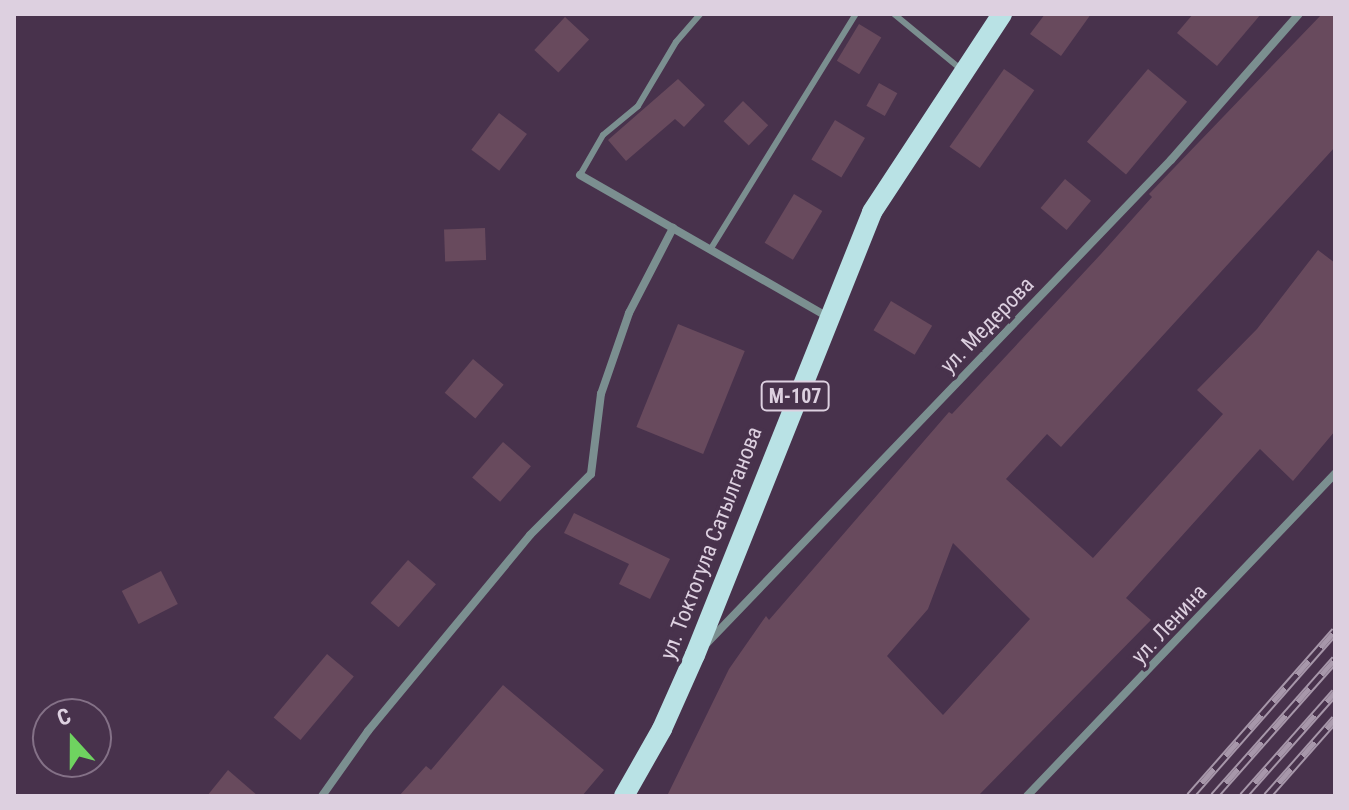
<!DOCTYPE html>
<meta charset="utf-8">
<style>
body{margin:0}
#map{position:relative;width:1349px;height:810px;overflow:hidden;background:#48324c;font-family:"Roboto Condensed",sans-serif}
div>[style]{position:absolute}
.building>*{inset:0;background:#684a5d;transform-origin:0 0}
.service>*{height:6px;margin:-3px;padding:0 3px;transform-origin:3px;border-radius:3px;background:#7b8f90}
.minor>*{height:8px;margin:-4px;padding:0 4px;transform-origin:4px;border-radius:4px;background:#7b8f90}
.primary>*{height:20px;margin:-10px;padding:0 10px;transform-origin:10px;border-radius:10px;background:#b9e2e5}
.rail>*{height:9px;margin-top:-4.5px;transform-origin:0;background:repeating-linear-gradient(90deg,#48324c 0 18px,#a797aa 0 36px);box-sizing:border-box;border-block:2px solid #a797aa}
span{translate:-50% -50%;white-space:nowrap;text-align:center;line-height:1.15;-webkit-text-stroke:7px #48324c;paint-order:stroke}
.shield-label span{padding:2px 6px;background:#48324c;border:2px solid;border-radius:6px;-webkit-text-stroke-width:0}
.shield-label{font-size:20px;color:#ddd0e0;font-weight:700}
.street-label{font-size:22px;color:#ddd0e0}
.frame{position:absolute;inset:0;border:16px solid #ddd0e0;pointer-events:none}
.north{position:absolute;left:32px;top:698px;width:80px;height:80px;box-sizing:border-box;background:#48324c;border:2px solid #847187;border-radius:50%;rotate:339deg;font-size:22px;font-weight:700;line-height:32px;text-align:center;color:#ddd0e0}
.north::after{content:'';display:block;margin:auto;width:28px;height:36px;background:#6fd360;clip-path:polygon(50% 0,100% 100%,50% 72%,0 100%)}
</style>
<div id="map">
<div class="building">
<div style="clip-path:polygon(1045px 14px,1091px 14px,1061px 56px,1030px 34px)"></div>
<div style="clip-path:polygon(1193px 14px,1261px 14px,1217px 66px,1177px 33px)"></div>
<div style="clip-path:polygon(evenodd,1322px 14px,1335px 14px,1335px 147px,1061px 447px,1047px 434px,1006px 479px,1093px 558px,1223px 414px,1197px 390px,1257px 329px,1318px 250px,1335px 263px,1335px 431px,1293px 481px,1260px 449px,1126px 598px,1151px 620px,978px 796px,667px 796px,729px 669px,766px 616px,769px 620px,949px 412px,952px 414px,1101px 254px,1152px 197px,1149px 194px,1322px 14px,953px 543px,1030px 619px,943px 715px,887px 656px,928px 609px,953px 543px)"></div>
<div style="left:565px;top:17px;width:33px;height:45px;rotate:43deg"></div>
<div style="left:859px;top:24px;width:26px;height:43px;rotate:31deg"></div>
<div style="left:1004px;top:69px;width:37px;height:95px;rotate:35deg"></div>
<div style="left:1148px;top:69px;width:51px;height:95px;rotate:40deg"></div>
<div style="clip-path:polygon(678px 79px,705px 105px,684px 127px,675px 119px,626px 161px,608px 140px)"></div>
<div style="left:879px;top:83px;width:21px;height:26px;rotate:29deg"></div>
<div style="left:743px;top:101px;width:35px;height:28px;rotate:44deg"></div>
<div style="left:499px;top:113px;width:35px;height:46px;rotate:37deg"></div>
<div style="left:835px;top:120px;width:35px;height:46px;rotate:31deg"></div>
<div style="left:1065px;top:179px;width:34px;height:38px;rotate:40deg"></div>
<div style="left:794px;top:194px;width:33px;height:57px;rotate:31deg"></div>
<div style="left:485px;top:228px;width:32px;height:41px;rotate:88deg"></div>
<div style="left:891px;top:301px;width:48px;height:34px;rotate:31deg"></div>
<div style="left:678px;top:324px;width:72px;height:111px;rotate:22deg"></div>
<div style="left:473px;top:359px;width:40px;height:44px;rotate:40deg"></div>
<div style="left:503px;top:442px;width:37px;height:47px;rotate:41deg"></div>
<div style="clip-path:polygon(574px 513px,670px 559px,650px 599px,619px 584px,629px 564px,564px 533px)"></div>
<div style="left:408px;top:560px;width:37px;height:57px;rotate:41deg"></div>
<div style="left:161px;top:571px;width:37px;height:44px;rotate:63deg"></div>
<div style="left:327px;top:654px;width:35px;height:83px;rotate:40deg"></div>
<div style="clip-path:polygon(503px 685px,604px 770px,582px 796px,399px 796px,426px 766px,431px 770px)"></div>
<div style="clip-path:polygon(228px 770px,258px 796px,207px 796px)"></div>
</div>
<div class="service">
<div style="left:894px;top:14px;width:88px;rotate:39.5deg"></div>
<div style="left:580px;top:175px;width:46px;rotate:-60.1deg"></div>
<div style="left:603px;top:135px;width:45px;rotate:-39.6deg"></div>
<div style="left:638px;top:106px;width:74px;rotate:-59.3deg"></div>
<div style="left:676px;top:42px;width:37px;rotate:-49deg"></div>
<div style="left:710px;top:250px;width:278px;rotate:-58.3deg"></div>
</div>
<div class="minor">
<div style="left:580px;top:175px;width:286px;rotate:29.8deg"></div>
<div style="left:707px;top:643px;width:670px;rotate:-46.15deg"></div>
<div style="left:1171px;top:160px;width:194px;rotate:-48.8deg"></div>
<div style="left:322px;top:796px;width:80px;rotate:-54.7deg"></div>
<div style="left:368px;top:731px;width:254px;rotate:-50.4deg"></div>
<div style="left:530px;top:535px;width:86px;rotate:-45deg"></div>
<div style="left:591px;top:474px;width:81px;rotate:-82.9deg"></div>
<div style="left:601px;top:394px;width:86px;rotate:-70.9deg"></div>
<div style="left:629px;top:313px;width:96px;rotate:-62.6deg"></div>
<div style="left:1027px;top:796px;width:446px;rotate:-46.3deg"></div>
</div>
<div class="primary">
<div style="left:624px;top:796px;width:77px;rotate:-60.4deg"></div>
<div style="left:662px;top:729px;width:81px;rotate:-66deg"></div>
<div style="left:695px;top:655px;width:477px;rotate:-68.2deg"></div>
<div style="left:872px;top:212px;width:237px;rotate:-56.7deg"></div>
</div>
<div class="rail">
<div style="left:1190px;top:796px;width:220px;rotate:-48.7deg"></div>
<div style="left:1214px;top:796px;width:183px;rotate:-48.5deg"></div>
<div style="left:1243px;top:796px;width:139px;rotate:-48.5deg"></div>
<div style="left:1267px;top:796px;width:103px;rotate:-48.6deg"></div>
</div>
<div class="shield-label">
<span style="left:795px;top:396px">М-107</span>
</div>
<div class="street-label">
<span style="left:987px;top:325px;rotate:-46deg">ул. Медерова</span>
<span style="left:711px;top:543px;rotate:-69deg">ул. Токтогула Сатылганова</span>
<span style="left:1169px;top:624px;rotate:-47deg">ул. Ленина</span>
</div>
<div class="frame"></div>
<div class="north">С</div>
</div>
